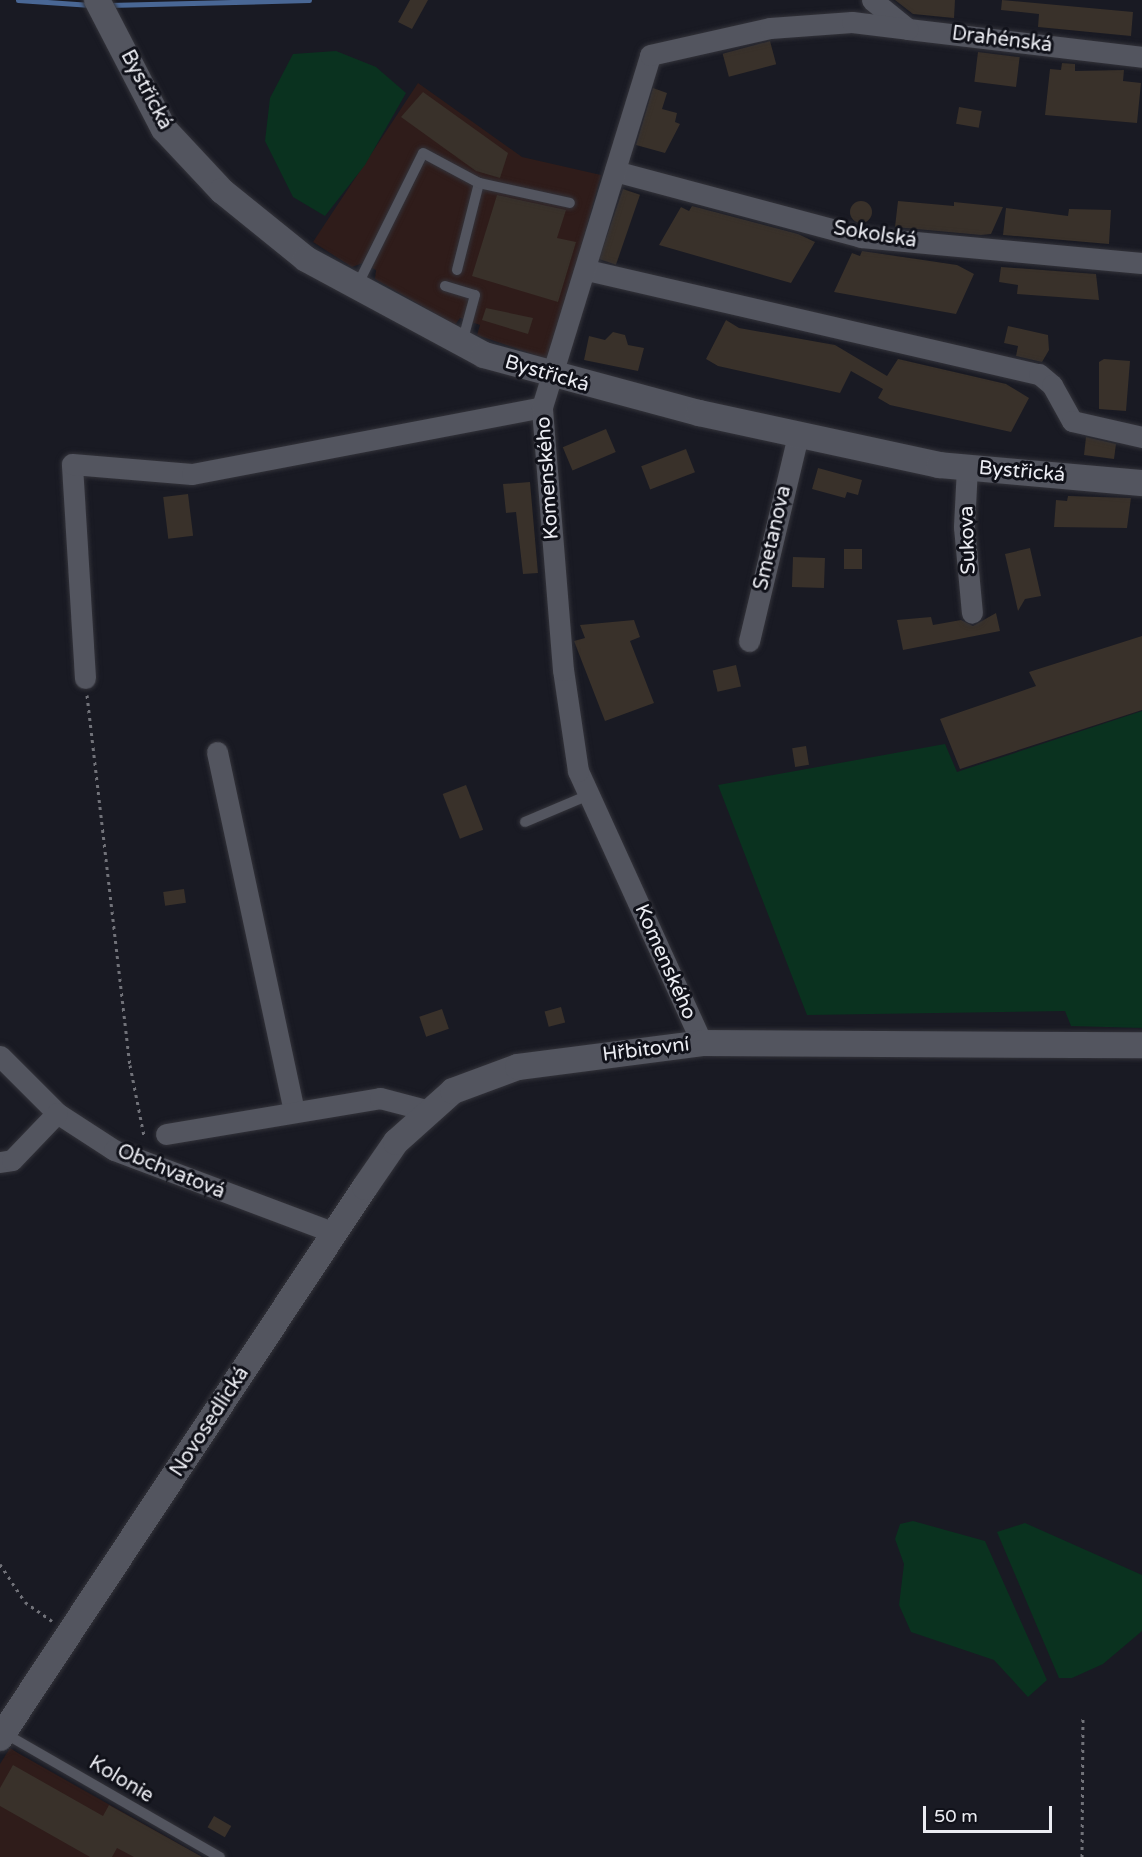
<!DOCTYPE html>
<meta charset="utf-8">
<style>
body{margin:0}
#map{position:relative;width:1142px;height:1857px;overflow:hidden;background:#191a23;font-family:"Varela Round",sans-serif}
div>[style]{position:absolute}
.industrial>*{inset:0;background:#2f1c1a}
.green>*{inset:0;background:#0a321f}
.stream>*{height:5px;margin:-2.5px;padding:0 2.5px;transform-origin:2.5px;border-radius:2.5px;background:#496795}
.building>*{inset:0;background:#39312a;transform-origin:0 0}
.round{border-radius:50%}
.path>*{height:3px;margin-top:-1.5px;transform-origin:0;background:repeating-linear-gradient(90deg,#717279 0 3px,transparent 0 7.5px)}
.roads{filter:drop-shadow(0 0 2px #33333a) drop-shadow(0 0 2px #33333a)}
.service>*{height:10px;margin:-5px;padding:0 5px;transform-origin:5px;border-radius:5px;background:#53555f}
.minor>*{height:21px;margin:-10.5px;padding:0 10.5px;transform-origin:10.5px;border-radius:10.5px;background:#53555f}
.tertiary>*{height:26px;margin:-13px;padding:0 13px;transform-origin:13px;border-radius:13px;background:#53555f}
span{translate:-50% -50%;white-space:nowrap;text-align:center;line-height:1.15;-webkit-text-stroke:6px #101119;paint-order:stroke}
.street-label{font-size:20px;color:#ebecf2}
.scale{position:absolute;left:923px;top:1806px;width:129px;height:27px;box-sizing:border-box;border:3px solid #ebecf2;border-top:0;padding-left:8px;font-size:18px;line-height:21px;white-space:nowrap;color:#ebecf2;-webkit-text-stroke:4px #101119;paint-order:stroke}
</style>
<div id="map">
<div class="industrial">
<div style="clip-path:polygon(418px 83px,522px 157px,601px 175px,550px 360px,477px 335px,480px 325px,460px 318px,455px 325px,375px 279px,376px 270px,363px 263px,352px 267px,313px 242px)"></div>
<div style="clip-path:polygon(10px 1748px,18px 1753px,202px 1857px,0 1857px,0 1764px)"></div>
</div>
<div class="green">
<div style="clip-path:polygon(336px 51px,376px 67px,406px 93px,365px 165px,325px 216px,293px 197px,265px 141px,270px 98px,293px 54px)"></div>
<div style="clip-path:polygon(1142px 711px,1142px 1028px,1071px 1026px,1065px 1011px,807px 1015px,718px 785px,945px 744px,957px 772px)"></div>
<div style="clip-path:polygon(913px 1521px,985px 1541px,1047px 1680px,1028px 1697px,994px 1660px,911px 1632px,899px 1605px,904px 1564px,895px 1539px,900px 1524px)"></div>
<div style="clip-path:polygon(1025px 1523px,1142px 1575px,1142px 1631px,1103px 1664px,1072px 1678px,1059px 1678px,997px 1532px)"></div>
</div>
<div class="stream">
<div style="left:18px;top:0;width:73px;rotate:3.9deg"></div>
<div style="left:109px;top:5px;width:200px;rotate:-1.4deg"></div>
</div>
<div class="building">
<div style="clip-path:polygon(410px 0,428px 0,412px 29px,398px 22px)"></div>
<div style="clip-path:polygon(895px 0,955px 0,954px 18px,913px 14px)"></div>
<div style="clip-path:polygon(1002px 0,1133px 12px,1131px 36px,1038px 27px,1039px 14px,1001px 10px)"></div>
<div style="left:770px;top:41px;width:24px;height:49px;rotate:75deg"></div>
<div style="left:978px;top:52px;width:42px;height:30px;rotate:7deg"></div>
<div style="clip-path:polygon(1062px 63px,1075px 64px,1075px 71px,1124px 70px,1123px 81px,1141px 83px,1137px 123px,1045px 115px,1050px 69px,1061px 70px)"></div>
<div style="clip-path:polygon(653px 88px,667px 93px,662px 109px,677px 113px,675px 122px,680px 124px,665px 153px,636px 145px)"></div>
<div style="clip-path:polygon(423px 92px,508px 153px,500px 178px,476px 171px,401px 117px)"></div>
<div style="left:959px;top:107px;width:23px;height:17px;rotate:10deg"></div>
<div style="left:623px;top:189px;width:18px;height:74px;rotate:19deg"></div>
<div style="clip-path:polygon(497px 195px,566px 210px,557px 238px,576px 242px,558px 302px,472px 276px)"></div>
<div style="clip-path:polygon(898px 201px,954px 206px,954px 202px,1003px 207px,991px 234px,981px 235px,895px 227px)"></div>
<div class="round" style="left:850px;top:201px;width:22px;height:22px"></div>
<div style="clip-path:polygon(692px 206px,798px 234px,815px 242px,791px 283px,659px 245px,681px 207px,689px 211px)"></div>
<div style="clip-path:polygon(1006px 208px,1068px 216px,1069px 209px,1111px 210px,1109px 244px,1003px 235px)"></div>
<div style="clip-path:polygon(862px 251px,957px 265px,974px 274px,956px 314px,834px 292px,852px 253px,860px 256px)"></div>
<div style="clip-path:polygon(1001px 267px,1096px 274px,1099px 300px,1017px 294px,1018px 285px,999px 282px)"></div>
<div style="clip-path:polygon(486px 308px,533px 318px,528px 334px,482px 320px)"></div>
<div style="clip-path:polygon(726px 320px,739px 328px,835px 345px,887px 376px,898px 359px,1006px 384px,1029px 398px,1011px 432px,890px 405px,878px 398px,883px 389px,851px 371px,840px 393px,718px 366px,706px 359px)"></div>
<div style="clip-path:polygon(1008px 326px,1048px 335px,1049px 350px,1042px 362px,1016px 356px,1018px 346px,1004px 343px)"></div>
<div style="clip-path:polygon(613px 332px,625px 335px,628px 345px,644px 348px,638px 371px,584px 360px,589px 336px,605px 340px)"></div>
<div style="clip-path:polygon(1104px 359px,1130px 361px,1126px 411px,1099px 409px,1099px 362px)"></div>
<div style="left:606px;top:429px;width:25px;height:47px;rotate:67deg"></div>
<div style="clip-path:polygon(1086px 437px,1116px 444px,1114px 459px,1084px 455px)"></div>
<div style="left:686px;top:449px;width:25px;height:48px;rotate:69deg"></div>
<div style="clip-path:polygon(818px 468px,862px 480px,858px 495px,847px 492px,845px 498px,812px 489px)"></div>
<div style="clip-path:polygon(530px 482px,538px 573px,523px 574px,516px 512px,506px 513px,503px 484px)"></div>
<div style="left:188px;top:494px;width:42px;height:25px;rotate:83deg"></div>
<div style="clip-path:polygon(1068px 496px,1131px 498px,1127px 528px,1054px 527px,1056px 500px,1067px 501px)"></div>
<div style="clip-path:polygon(1030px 548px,1041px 596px,1025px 599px,1018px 611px,1005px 554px)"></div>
<div style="left:844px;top:549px;width:18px;height:20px"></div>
<div style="left:793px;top:557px;width:32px;height:30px;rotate:2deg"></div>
<div style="clip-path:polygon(996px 613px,1000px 631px,903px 650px,897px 620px,931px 617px,933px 625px,961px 620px,973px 626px)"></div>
<div style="clip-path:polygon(634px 620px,640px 637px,630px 641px,654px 703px,605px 721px,574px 641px,585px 638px,580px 625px)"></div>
<div style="clip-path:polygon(1142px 636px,1142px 710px,960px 769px,940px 719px,1036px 686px,1029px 672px)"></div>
<div style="left:736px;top:665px;width:22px;height:24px;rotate:77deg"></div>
<div style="left:806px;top:746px;width:19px;height:14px;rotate:81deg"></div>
<div style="left:466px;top:785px;width:48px;height:25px;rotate:69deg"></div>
<div style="left:184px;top:889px;width:14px;height:21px;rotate:82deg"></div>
<div style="left:561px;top:1007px;width:16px;height:17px;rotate:75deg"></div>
<div style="left:442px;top:1009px;width:21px;height:24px;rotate:71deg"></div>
<div style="clip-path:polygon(13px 1765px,103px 1816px,109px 1805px,202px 1857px,134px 1857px,117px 1848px,112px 1857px,90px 1857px,0 1806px,0 1788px)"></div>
<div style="left:214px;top:1816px;width:20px;height:13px;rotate:30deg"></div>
</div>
<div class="path">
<div style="left:87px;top:695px;width:372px;rotate:83.4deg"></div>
<div style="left:130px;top:1065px;width:72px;rotate:78.8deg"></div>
<div style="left:0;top:1564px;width:45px;rotate:56.7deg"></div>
<div style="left:25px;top:1602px;width:33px;rotate:35deg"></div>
<div style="left:1082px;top:1857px;width:139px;rotate:-89.6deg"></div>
</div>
<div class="roads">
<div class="service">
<div style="left:457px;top:270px;width:90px;rotate:-75.8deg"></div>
<div style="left:357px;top:286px;width:148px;rotate:-63.6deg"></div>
<div style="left:423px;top:153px;width:64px;rotate:28.2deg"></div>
<div style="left:479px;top:183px;width:93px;rotate:12.4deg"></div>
<div style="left:445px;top:286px;width:31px;rotate:17deg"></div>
<div style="left:475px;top:295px;width:50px;rotate:105.2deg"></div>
<div style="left:525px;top:822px;width:69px;rotate:-22.9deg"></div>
<div style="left:4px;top:1733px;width:249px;rotate:29.9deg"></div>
</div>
<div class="minor">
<div style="left:872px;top:0;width:46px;rotate:38.9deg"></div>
<div style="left:908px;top:29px;width:236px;rotate:6.8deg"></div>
<div style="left:615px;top:171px;width:255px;rotate:15deg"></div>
<div style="left:861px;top:237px;width:282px;rotate:5.3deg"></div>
<div style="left:587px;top:270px;width:464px;rotate:13deg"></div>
<div style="left:1039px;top:374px;width:17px;rotate:40deg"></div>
<div style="left:1052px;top:385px;width:41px;rotate:60.9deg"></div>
<div style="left:1072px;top:421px;width:72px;rotate:12.9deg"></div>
<div style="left:967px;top:467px;width:60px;rotate:92.9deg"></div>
<div style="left:964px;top:527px;width:86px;rotate:84.7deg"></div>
<div style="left:749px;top:641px;width:212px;rotate:-76.6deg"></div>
<div style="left:85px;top:678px;width:214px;rotate:-93.5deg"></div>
<div style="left:72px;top:464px;width:120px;rotate:4.8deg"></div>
<div style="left:192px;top:474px;width:356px;rotate:-10.8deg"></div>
<div style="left:217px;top:752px;width:368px;rotate:77.9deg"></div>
<div style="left:702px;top:1043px;width:299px;rotate:-114.5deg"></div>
<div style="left:578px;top:771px;width:102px;rotate:-98.4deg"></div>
<div style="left:563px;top:670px;width:264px;rotate:-94.6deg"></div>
<div style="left:542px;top:407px;width:368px;rotate:-72.9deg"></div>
<div style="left:650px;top:55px;width:123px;rotate:-12.7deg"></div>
<div style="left:770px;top:28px;width:82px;rotate:-4.2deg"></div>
<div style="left:852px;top:22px;width:56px;rotate:7.1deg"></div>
<div style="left:0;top:1056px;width:81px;rotate:45deg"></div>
<div style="left:57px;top:1113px;width:68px;rotate:33deg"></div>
<div style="left:114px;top:1150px;width:236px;rotate:20.6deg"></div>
<div style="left:166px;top:1134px;width:217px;rotate:-9.5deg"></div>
<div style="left:380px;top:1098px;width:48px;rotate:14.6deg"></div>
<div style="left:0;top:1162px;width:12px;rotate:-9deg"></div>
<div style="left:12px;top:1160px;width:65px;rotate:-46.2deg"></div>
</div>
<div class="tertiary">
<div style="left:97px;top:0;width:145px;rotate:62.6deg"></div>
<div style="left:164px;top:129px;width:85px;rotate:46.9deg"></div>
<div style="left:222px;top:191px;width:108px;rotate:39deg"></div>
<div style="left:306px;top:259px;width:202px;rotate:28.3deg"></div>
<div style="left:484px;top:355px;width:223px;rotate:15.1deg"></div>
<div style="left:699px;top:413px;width:246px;rotate:12.2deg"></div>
<div style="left:939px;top:465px;width:204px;rotate:5.1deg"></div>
<div style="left:0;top:1738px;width:661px;rotate:-56.48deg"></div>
<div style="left:365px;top:1187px;width:55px;rotate:-55.4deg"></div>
<div style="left:396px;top:1142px;width:76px;rotate:-41.8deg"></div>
<div style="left:453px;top:1091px;width:69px;rotate:-20.3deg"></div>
<div style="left:518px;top:1067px;width:186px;rotate:-7.4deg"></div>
<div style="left:702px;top:1043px;width:440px;rotate:0.3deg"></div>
</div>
</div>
<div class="street-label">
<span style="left:1002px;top:40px;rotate:7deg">Drahénská</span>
<span style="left:146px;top:90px;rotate:62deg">Bystřická</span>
<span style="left:875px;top:235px;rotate:9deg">Sokolská</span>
<span style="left:547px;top:374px;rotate:16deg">Bystřická</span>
<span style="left:1022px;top:472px;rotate:5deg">Bystřická</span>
<span style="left:548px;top:478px;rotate:-94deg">Komenského</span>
<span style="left:773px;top:538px;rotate:-77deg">Smetanova</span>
<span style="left:968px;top:540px;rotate:-92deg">Sukova</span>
<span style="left:665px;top:962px;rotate:66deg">Komenského</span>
<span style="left:646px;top:1050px;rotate:-7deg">Hřbitovní</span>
<span style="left:171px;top:1172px;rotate:22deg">Obchvatová</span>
<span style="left:210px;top:1422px;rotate:-57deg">Novosedlická</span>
<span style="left:121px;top:1780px;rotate:31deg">Kolonie</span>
</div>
<div class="scale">50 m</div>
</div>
